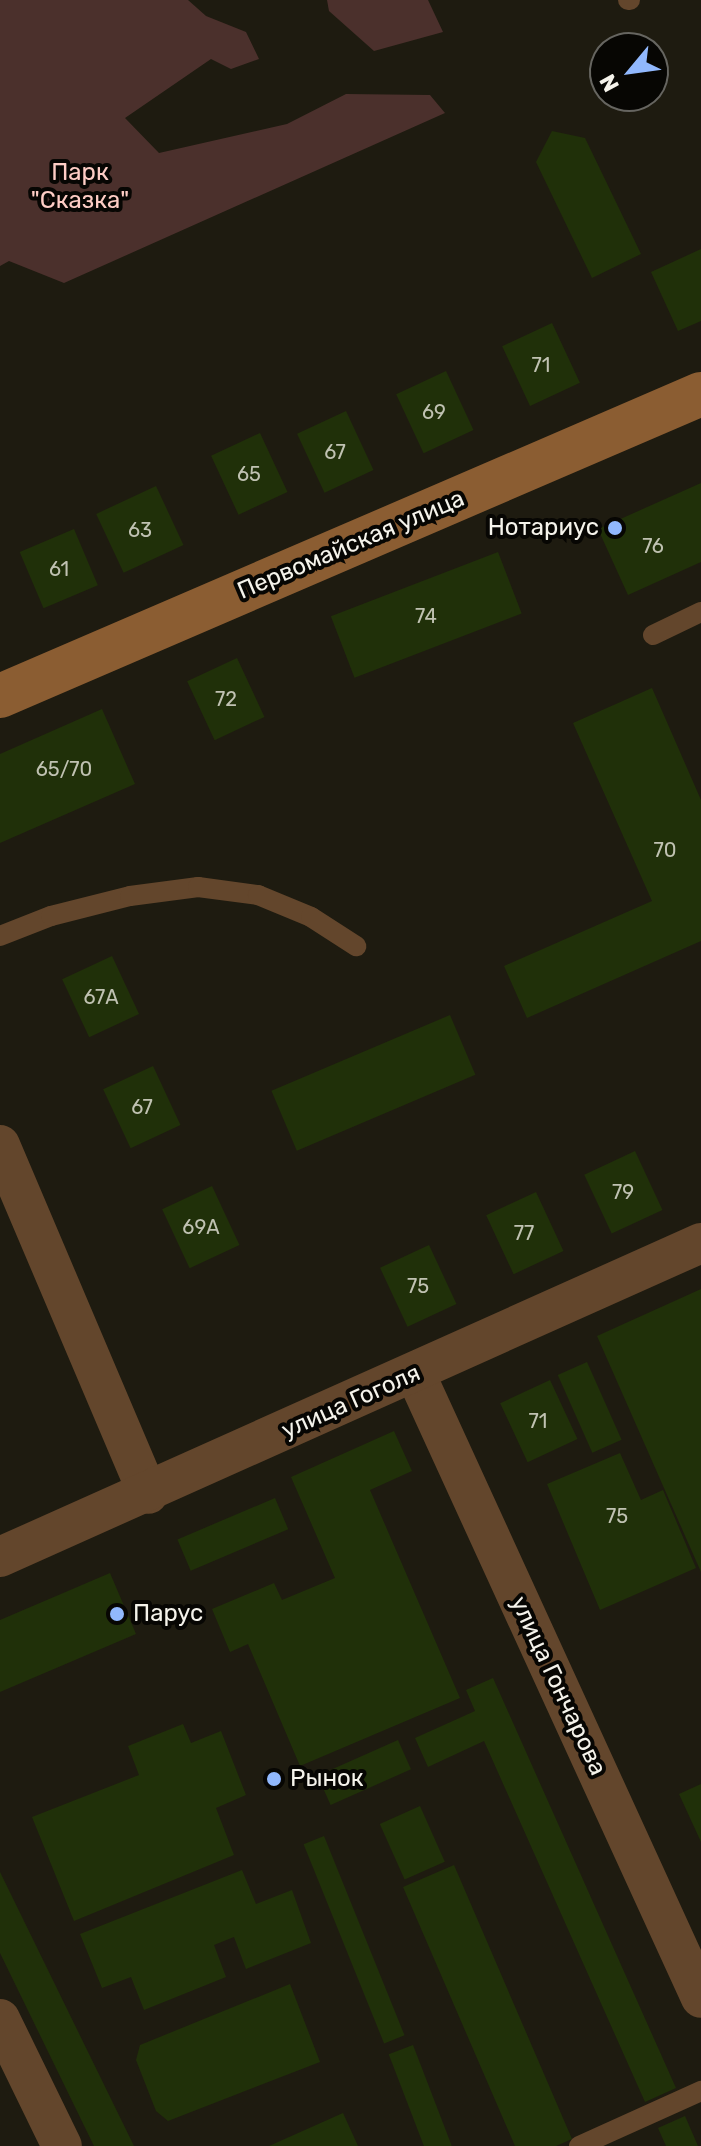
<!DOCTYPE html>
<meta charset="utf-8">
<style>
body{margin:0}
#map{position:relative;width:701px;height:2146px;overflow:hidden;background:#1e1b10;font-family:Rubik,sans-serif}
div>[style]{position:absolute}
.green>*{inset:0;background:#4b302c}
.building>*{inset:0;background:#203009;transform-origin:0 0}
.service>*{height:20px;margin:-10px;padding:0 10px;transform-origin:10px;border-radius:10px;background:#63462c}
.minor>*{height:40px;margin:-20px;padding:0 20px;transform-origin:20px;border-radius:20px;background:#63462c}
.secondary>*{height:44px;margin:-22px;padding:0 22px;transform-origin:22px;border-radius:22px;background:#8b5d32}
.dots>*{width:22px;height:22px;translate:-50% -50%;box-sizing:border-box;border:4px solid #070603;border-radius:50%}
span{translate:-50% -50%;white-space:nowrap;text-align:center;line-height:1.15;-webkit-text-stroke:8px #070603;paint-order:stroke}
.number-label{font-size:20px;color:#c0c2b2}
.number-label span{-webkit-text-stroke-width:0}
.park-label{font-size:24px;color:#fecdc5}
.poi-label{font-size:24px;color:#f5f3eb}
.right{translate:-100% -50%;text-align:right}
.left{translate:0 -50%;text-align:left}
.street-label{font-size:24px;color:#f5f3eb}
.north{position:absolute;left:589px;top:32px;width:80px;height:80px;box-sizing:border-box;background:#070603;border:2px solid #666560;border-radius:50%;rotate:241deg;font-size:22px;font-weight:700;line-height:32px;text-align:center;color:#f5f3eb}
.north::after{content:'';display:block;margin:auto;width:28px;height:36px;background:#91b8fd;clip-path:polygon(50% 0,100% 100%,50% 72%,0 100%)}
</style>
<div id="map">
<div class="green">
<div style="clip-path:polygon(0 0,188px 0,206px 16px,246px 32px,259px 59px,231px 69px,211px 59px,125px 118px,159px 153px,287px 124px,346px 94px,430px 95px,445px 113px,64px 283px,9px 261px,0 266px)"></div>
<div style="clip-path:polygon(327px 0,428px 0,443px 32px,374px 51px,329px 11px)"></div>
</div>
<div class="building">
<div style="clip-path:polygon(552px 131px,585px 138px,641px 254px,592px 278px,536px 162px)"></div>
<div style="clip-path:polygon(701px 249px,701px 321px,678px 331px,651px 272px)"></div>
<div style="left:552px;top:323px;width:66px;height:55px;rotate:65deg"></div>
<div style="left:446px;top:371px;width:65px;height:55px;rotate:65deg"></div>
<div style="left:346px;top:411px;width:65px;height:54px;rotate:65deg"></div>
<div style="left:260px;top:433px;width:65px;height:54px;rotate:65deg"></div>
<div style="clip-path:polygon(701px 483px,701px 562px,628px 595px,598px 529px)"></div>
<div style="left:156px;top:486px;width:65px;height:66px;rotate:65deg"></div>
<div style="left:74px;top:529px;width:61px;height:59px;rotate:67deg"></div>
<div style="left:498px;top:552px;width:66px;height:179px;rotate:69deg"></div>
<div style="left:237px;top:658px;width:65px;height:55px;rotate:65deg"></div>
<div style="clip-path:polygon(652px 688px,701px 800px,701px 941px,527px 1018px,504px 966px,652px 901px,573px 723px)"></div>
<div style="clip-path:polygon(102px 709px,135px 784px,0 843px,0 754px)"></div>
<div style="left:112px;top:956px;width:64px;height:55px;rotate:65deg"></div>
<div style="left:450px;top:1015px;width:65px;height:194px;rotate:67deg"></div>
<div style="left:153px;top:1066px;width:65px;height:55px;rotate:65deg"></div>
<div style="left:635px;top:1151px;width:65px;height:56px;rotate:65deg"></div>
<div style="left:212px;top:1186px;width:65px;height:55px;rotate:65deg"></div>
<div style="left:536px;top:1192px;width:65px;height:55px;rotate:65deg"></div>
<div style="left:429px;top:1245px;width:65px;height:54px;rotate:65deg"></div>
<div style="clip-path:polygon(701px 1289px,701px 1572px,597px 1336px)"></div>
<div style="left:587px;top:1362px;width:85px;height:32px;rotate:66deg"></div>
<div style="left:550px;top:1380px;width:65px;height:55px;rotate:65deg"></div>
<div style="clip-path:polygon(394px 1431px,412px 1471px,370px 1490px,460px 1698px,300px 1766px,248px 1644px,230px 1652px,212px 1609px,274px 1583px,282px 1600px,335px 1578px,291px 1477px)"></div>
<div style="clip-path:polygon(620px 1453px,641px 1500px,663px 1490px,696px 1568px,600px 1610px,547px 1484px)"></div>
<div style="left:275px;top:1498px;width:34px;height:106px;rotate:67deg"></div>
<div style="clip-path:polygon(110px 1573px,136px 1634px,0 1692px,0 1620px)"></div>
<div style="clip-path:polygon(493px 1678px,676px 2088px,645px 2102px,484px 1741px,428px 1767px,415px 1738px,475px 1711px,466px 1690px)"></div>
<div style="clip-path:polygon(183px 1724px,191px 1743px,221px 1731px,246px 1795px,216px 1808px,234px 1855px,74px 1921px,32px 1817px,139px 1775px,128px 1746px)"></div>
<div style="left:398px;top:1740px;width:32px;height:88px;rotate:66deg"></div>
<div style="clip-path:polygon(701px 1784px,701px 1842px,679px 1794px)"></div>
<div style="left:420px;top:1806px;width:61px;height:44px;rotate:66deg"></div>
<div style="left:324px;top:1836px;width:215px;height:22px;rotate:68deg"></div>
<div style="clip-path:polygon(454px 1865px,572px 2139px,556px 2146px,515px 2146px,403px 1887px)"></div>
<div style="clip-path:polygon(242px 1870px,256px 1904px,292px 1890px,311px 1943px,246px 1969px,234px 1937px,214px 1945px,226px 1977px,144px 2010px,131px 1977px,102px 1988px,80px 1934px)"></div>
<div style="clip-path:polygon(0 1872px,134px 2146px,94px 2146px,0 1953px)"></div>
<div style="clip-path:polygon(290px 1984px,320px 2062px,168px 2121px,156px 2111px,136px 2060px,140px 2045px)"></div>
<div style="left:413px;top:2045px;width:108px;height:26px;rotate:69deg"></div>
<div style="clip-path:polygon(343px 2113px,358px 2146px,269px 2146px)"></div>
<div style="clip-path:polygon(685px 2116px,698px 2146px,666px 2146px,658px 2128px)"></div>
</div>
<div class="service">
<div style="left:628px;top:0;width:2px"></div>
<div style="left:653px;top:635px;width:53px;rotate:-25.6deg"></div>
<div style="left:0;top:936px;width:55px;rotate:-21.4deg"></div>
<div style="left:51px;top:916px;width:81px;rotate:-14.2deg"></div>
<div style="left:130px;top:896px;width:69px;rotate:-7.5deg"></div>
<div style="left:198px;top:887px;width:61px;rotate:7.6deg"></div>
<div style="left:258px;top:895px;width:57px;rotate:22.5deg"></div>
<div style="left:311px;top:917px;width:54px;rotate:32.8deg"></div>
<div style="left:579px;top:2146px;width:134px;rotate:-24.3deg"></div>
</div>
<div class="minor">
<div style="left:0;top:1145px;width:379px;rotate:67deg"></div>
<div style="left:415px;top:1373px;width:687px;rotate:65.41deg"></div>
<div style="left:0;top:1557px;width:768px;rotate:-24.13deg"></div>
<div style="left:0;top:2019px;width:141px;rotate:64deg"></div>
</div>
<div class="secondary">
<div style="left:0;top:696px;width:763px;rotate:-23.31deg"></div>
</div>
<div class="dots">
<div style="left:615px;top:528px;background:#91b8fd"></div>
<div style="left:117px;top:1614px;background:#91b8fd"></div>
<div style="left:274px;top:1779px;background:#91b8fd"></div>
</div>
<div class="number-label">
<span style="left:541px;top:365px">71</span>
<span style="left:434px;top:412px">69</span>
<span style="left:335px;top:452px">67</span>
<span style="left:249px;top:474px">65</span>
<span style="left:140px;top:530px">63</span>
<span style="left:653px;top:546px">76</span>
<span style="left:59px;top:569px">61</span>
<span style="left:426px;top:616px">74</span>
<span style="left:226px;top:699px">72</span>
<span style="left:64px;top:769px">65/70</span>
<span style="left:665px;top:850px">70</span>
<span style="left:101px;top:997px">67А</span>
<span style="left:142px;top:1107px">67</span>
<span style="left:623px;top:1192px">79</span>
<span style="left:201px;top:1227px">69А</span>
<span style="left:524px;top:1233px">77</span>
<span style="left:418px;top:1286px">75</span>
<span style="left:538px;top:1421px">71</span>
<span style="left:617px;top:1516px">75</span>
</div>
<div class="park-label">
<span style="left:80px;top:187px">Парк<br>"Сказка"</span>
</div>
<div class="poi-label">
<span class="right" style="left:599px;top:528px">Нотариус</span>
<span class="left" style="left:133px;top:1614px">Парус</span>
<span class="left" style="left:290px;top:1779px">Рынок</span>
</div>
<div class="street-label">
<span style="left:351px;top:545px;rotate:-23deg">Первомайская улица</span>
<span style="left:351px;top:1402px;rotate:-24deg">улица Гоголя</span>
<span style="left:558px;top:1686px;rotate:65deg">улица Гончарова</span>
</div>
<div class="north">N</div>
</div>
